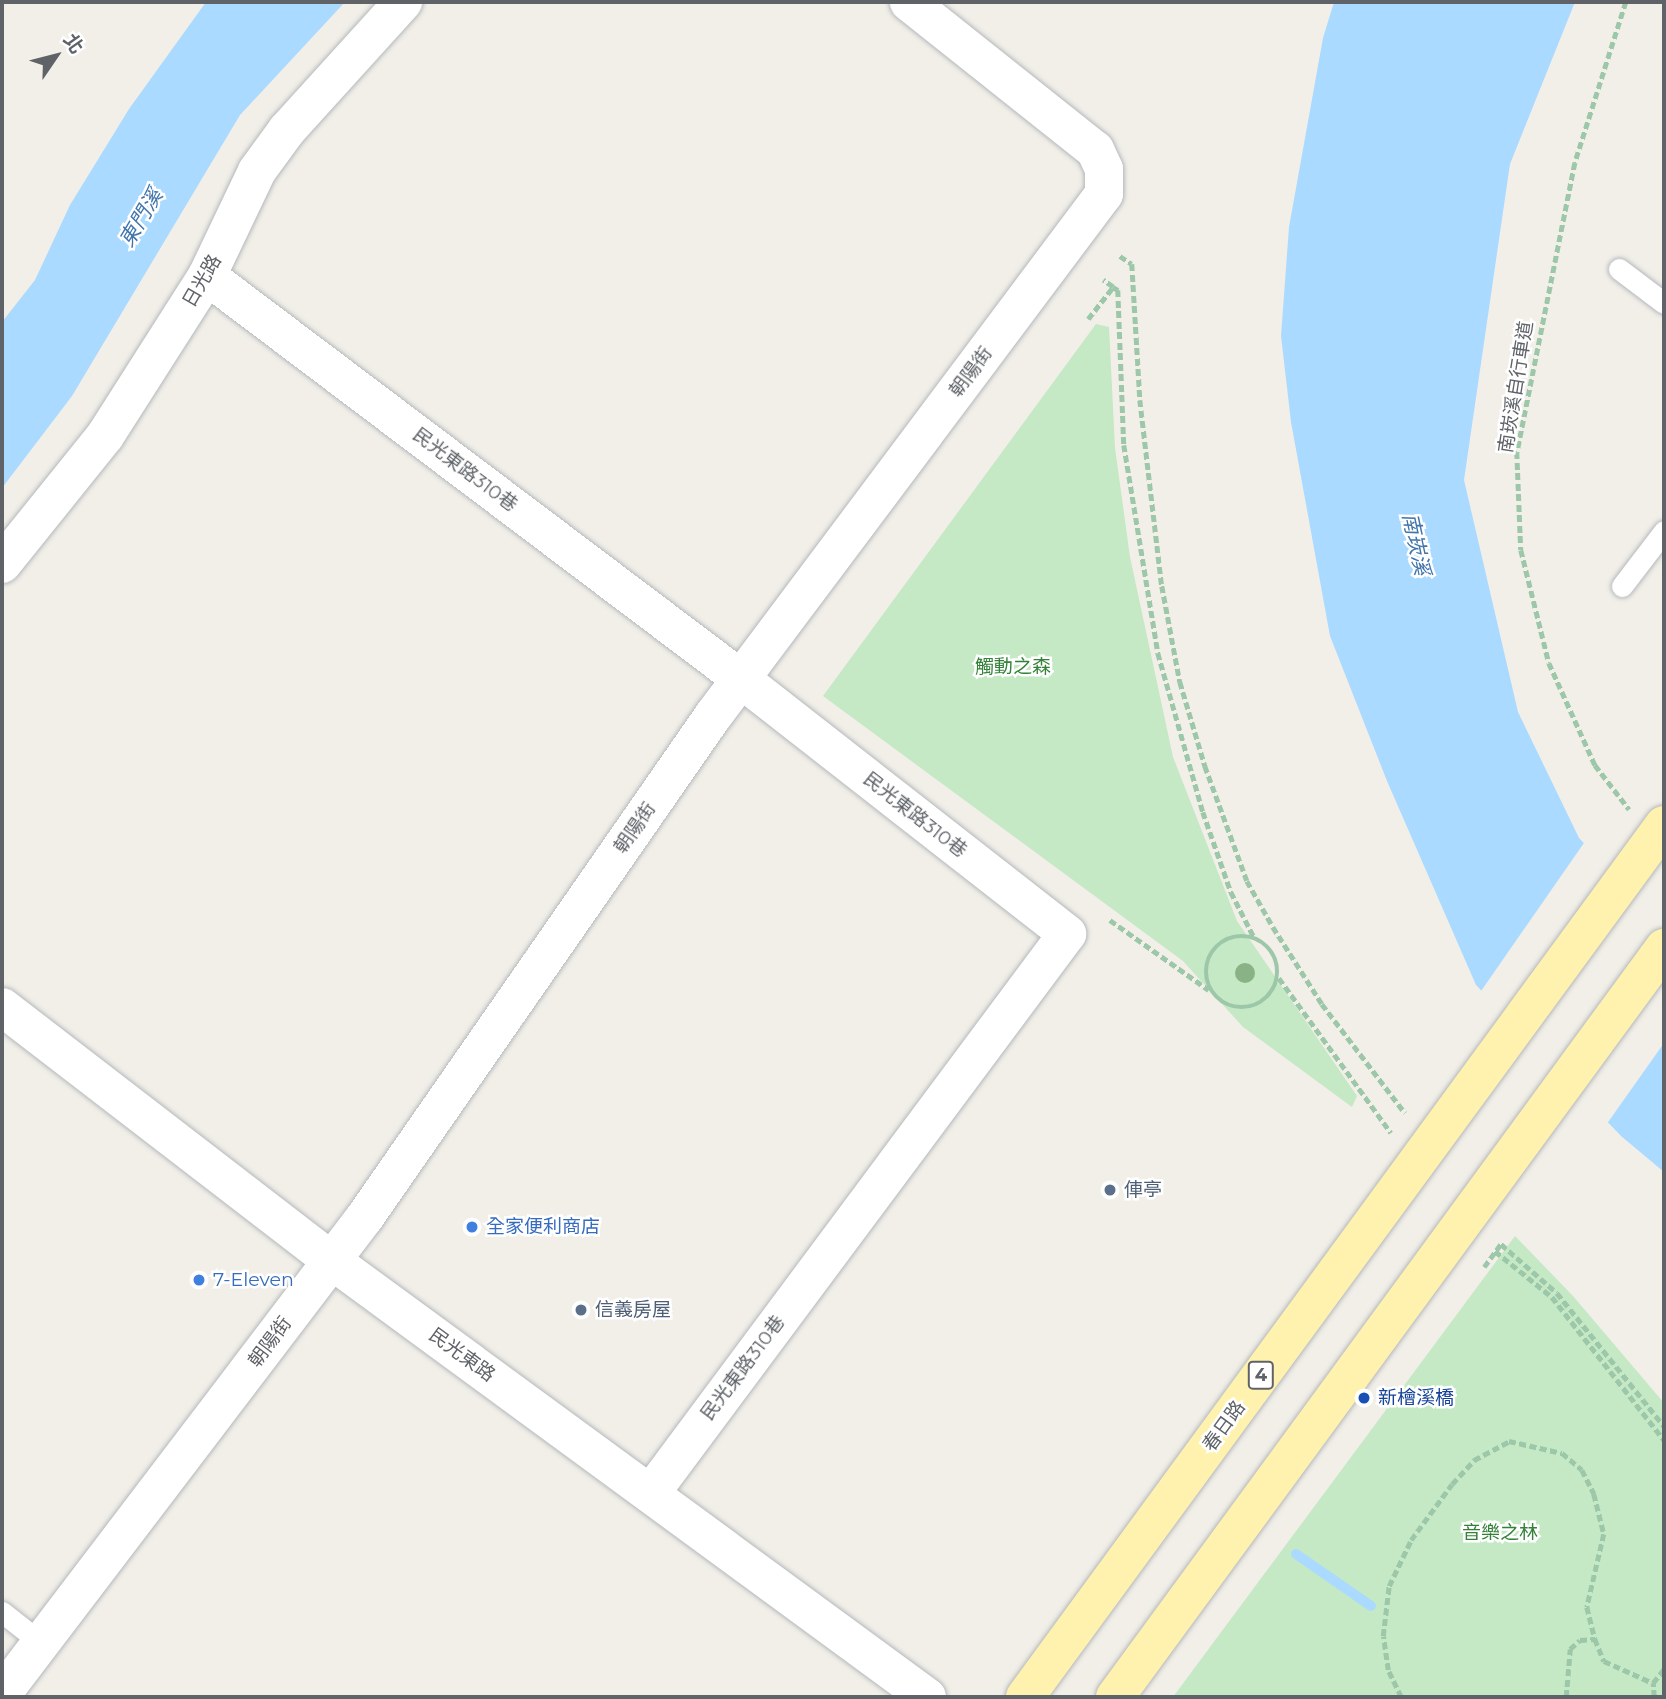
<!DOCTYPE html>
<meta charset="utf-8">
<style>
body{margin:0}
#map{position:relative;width:1666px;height:1699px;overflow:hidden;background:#f1efe8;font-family:Montserrat,"Noto Sans TC",sans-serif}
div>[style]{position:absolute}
.green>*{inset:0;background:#c5e8c5}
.water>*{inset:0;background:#aadaff}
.pier>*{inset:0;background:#f1efe8}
.stream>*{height:10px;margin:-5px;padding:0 5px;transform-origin:5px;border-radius:5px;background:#aadaff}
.path>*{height:4.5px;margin-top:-2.25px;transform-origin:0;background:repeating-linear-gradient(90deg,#9cc7a9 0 7px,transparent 0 10.5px)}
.path>.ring{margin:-2.25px;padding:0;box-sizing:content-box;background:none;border:4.5px solid #9cc7a9;border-radius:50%}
.roads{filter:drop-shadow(0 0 2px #b5b8bc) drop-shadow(0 0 2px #b5b8bc)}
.service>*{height:21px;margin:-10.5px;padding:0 10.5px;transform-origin:10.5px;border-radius:10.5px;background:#fff}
.minor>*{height:38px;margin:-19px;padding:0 19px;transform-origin:19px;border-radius:19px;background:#fff}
.primary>*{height:38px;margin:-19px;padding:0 19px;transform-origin:19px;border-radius:19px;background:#fff2af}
.trees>*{width:20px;height:20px;margin:-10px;border-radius:50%;background:#89b387}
.dots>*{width:19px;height:19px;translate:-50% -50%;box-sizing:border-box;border:4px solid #fff;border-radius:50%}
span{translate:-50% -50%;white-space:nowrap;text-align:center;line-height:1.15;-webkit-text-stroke:5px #fff;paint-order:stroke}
.shield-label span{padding:2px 5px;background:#fff;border:2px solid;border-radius:5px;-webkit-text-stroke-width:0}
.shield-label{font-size:18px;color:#5f6368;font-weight:700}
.street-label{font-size:19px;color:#5f6368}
.park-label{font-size:19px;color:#348238}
.service-label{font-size:19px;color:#4e5e75}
.left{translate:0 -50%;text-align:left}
.shop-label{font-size:19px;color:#366cbe}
.transit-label{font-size:19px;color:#164399}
.water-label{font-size:21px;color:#4174aa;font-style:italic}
.frame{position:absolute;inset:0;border:4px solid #5f6368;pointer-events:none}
.north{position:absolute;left:21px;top:21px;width:70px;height:70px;-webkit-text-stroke:5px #fff;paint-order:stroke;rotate:55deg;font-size:19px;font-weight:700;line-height:28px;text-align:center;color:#5f6368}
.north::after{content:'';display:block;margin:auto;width:24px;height:32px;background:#5f6368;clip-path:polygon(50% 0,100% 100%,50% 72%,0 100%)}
</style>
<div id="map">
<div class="green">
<div style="clip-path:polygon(1096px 324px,1109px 327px,1115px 448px,1130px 557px,1173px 757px,1237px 921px,1357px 1096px,1352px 1107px,1243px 1027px,1183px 961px,823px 696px)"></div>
<div style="clip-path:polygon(1515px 1236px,1573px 1296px,1664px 1403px,1664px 1697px,1173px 1697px)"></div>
</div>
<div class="water">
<div style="clip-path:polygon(206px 2px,345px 2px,240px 115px,72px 396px,2px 488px,2px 322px,35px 280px,70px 205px,129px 109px)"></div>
<div style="clip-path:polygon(1334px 2px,1575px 2px,1510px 164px,1464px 480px,1518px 712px,1579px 838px,1664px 928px,1664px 1172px,1621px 1136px,1476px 985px,1387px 781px,1330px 636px,1291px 422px,1281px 336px,1289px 227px,1323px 38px)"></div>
</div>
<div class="pier">
<div style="clip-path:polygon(1586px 840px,1664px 923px,1664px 1043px,1606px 1125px,1479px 994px)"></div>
</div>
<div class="stream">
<div style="left:1296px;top:1554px;width:91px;rotate:34.7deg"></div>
</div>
<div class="path">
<div style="left:1626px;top:2px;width:169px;rotate:107.6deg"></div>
<div style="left:1575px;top:163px;width:295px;rotate:101.3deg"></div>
<div style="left:1517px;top:452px;width:98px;rotate:87.7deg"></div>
<div style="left:1521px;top:550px;width:116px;rotate:76.1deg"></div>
<div style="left:1549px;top:663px;width:112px;rotate:65.7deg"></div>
<div style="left:1595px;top:765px;width:56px;rotate:52.3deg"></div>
<div style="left:1120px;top:256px;width:14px;rotate:34deg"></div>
<div style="left:1132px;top:264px;width:136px;rotate:86.6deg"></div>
<div style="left:1140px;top:400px;width:187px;rotate:83.3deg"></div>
<div style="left:1162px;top:586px;width:98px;rotate:79.4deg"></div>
<div style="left:1180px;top:682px;width:88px;rotate:73.4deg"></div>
<div style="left:1205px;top:766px;width:122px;rotate:69.9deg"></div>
<div style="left:1247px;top:881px;width:53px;rotate:60.5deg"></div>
<div style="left:1273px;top:927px;width:91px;rotate:57.5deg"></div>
<div style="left:1322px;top:1004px;width:137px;rotate:52.7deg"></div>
<div style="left:1113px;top:287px;width:6px;rotate:31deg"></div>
<div style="left:1118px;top:290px;width:155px;rotate:87.8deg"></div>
<div style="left:1124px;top:445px;width:211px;rotate:80.7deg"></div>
<div style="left:1158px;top:653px;width:165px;rotate:74.2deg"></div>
<div style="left:1203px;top:812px;width:85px;rotate:70.7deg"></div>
<div style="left:1231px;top:892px;width:51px;rotate:62.9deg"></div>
<div style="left:1088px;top:319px;width:41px;rotate:-52deg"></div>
<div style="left:1113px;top:287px;width:12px;rotate:-145deg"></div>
<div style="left:1110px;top:920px;width:121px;rotate:35.3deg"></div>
<div class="ring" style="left:1206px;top:936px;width:67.5px;height:67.5px"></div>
<div style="left:1279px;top:978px;width:191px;rotate:54.1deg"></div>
<div style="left:1495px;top:1251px;width:73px;rotate:38.9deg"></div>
<div style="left:1552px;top:1297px;width:182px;rotate:51.9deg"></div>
<div style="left:1484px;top:1267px;width:29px;rotate:-54deg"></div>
<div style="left:1501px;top:1244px;width:74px;rotate:41.2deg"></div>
<div style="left:1557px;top:1293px;width:171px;rotate:51.2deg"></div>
<div style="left:1401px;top:1697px;width:30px;rotate:-116deg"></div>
<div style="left:1388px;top:1670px;width:34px;rotate:-98deg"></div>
<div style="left:1383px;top:1636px;width:50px;rotate:-83.2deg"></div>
<div style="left:1389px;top:1586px;width:51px;rotate:-64.4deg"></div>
<div style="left:1411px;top:1540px;width:69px;rotate:-53.8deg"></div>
<div style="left:1452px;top:1484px;width:33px;rotate:-47deg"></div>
<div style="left:1474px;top:1460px;width:40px;rotate:-28deg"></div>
<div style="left:1509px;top:1441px;width:54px;rotate:12.8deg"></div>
<div style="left:1562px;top:1453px;width:26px;rotate:40deg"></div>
<div style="left:1582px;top:1470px;width:27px;rotate:63deg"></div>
<div style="left:1594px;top:1494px;width:41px;rotate:76deg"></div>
<div style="left:1604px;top:1534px;width:75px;rotate:103.1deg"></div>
<div style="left:1587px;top:1607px;width:33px;rotate:76deg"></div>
<div style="left:1595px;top:1639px;width:24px;rotate:68deg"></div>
<div style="left:1604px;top:1661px;width:54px;rotate:24.2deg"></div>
<div style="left:1566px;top:1697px;width:48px;rotate:-85.2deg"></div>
<div style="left:1570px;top:1649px;width:13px;rotate:-42deg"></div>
<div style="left:1580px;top:1640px;width:15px;rotate:-4deg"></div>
<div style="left:1654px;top:1697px;width:14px;rotate:-94deg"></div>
<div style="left:1653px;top:1683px;width:18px;rotate:-52deg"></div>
</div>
<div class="roads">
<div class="service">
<div style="left:1619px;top:269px;width:56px;rotate:37.1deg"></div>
<div style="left:1622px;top:586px;width:69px;rotate:-52.6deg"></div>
<div style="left:2px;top:1612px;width:48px;rotate:38.3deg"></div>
</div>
<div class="minor">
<div style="left:207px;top:276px;width:669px;rotate:37.04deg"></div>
<div style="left:741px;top:679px;width:414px;rotate:38deg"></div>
<div style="left:1067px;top:934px;width:697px;rotate:126.66deg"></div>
<div style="left:2px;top:564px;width:164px;rotate:-51.2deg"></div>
<div style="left:105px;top:436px;width:190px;rotate:-57.5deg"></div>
<div style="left:207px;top:276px;width:116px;rotate:-64.5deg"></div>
<div style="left:257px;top:171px;width:51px;rotate:-53.8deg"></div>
<div style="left:287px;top:130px;width:173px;rotate:-47.8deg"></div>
<div style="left:2px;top:1007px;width:415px;rotate:37.6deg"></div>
<div style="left:331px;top:1260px;width:739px;rotate:36.25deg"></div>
<div style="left:2px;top:1694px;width:599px;rotate:-52.73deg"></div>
<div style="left:365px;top:1217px;width:610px;rotate:-55.22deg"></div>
<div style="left:713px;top:716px;width:652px;rotate:-53.17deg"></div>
<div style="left:1104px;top:194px;width:25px;rotate:-90deg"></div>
<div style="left:1104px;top:169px;width:21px;rotate:-115deg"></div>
<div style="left:1095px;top:150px;width:238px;rotate:-141.5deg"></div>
</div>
<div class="primary">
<div style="left:1025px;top:1697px;width:1081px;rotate:-53.77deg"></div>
<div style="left:1115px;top:1697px;width:929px;rotate:-53.76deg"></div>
</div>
</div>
<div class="trees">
<div style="left:1245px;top:973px"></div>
</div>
<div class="dots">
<div style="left:1110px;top:1190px;background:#5c6f8a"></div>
<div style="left:472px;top:1227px;background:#3f7fe0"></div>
<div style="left:199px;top:1280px;background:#3f7fe0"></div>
<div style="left:581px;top:1310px;background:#5c6f8a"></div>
<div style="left:1364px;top:1398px;background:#1a4fb4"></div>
</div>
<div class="shield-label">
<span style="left:1261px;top:1375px">4</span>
</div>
<div class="street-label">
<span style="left:202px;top:281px;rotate:-60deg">日光路</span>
<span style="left:971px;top:372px;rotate:-53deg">朝陽街</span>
<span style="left:1516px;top:387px;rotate:-81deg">南崁溪自行車道</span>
<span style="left:465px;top:470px;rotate:37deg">民光東路310巷</span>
<span style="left:915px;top:815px;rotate:38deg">民光東路310巷</span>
<span style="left:635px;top:828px;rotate:-55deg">朝陽街</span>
<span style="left:270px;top:1342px;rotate:-53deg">朝陽街</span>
<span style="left:462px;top:1355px;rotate:36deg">民光東路</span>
<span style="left:743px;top:1368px;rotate:-53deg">民光東路310巷</span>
<span style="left:1224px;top:1426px;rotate:-54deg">春日路</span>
</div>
<div class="park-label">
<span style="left:1013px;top:667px">觸動之森</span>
<span style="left:1500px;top:1533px">音樂之林</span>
</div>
<div class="service-label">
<span class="left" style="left:1124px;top:1190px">俥亭</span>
<span class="left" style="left:595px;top:1310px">信義房屋</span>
</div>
<div class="shop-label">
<span class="left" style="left:486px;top:1227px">全家便利商店</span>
<span class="left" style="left:213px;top:1280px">7-Eleven</span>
</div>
<div class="transit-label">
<span class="left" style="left:1378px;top:1398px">新檜溪橋</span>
</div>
<div class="water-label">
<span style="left:141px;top:218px;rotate:-59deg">東門溪</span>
<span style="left:1416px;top:544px;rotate:78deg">南崁溪</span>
</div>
<div class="frame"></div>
<div class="north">北</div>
</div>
